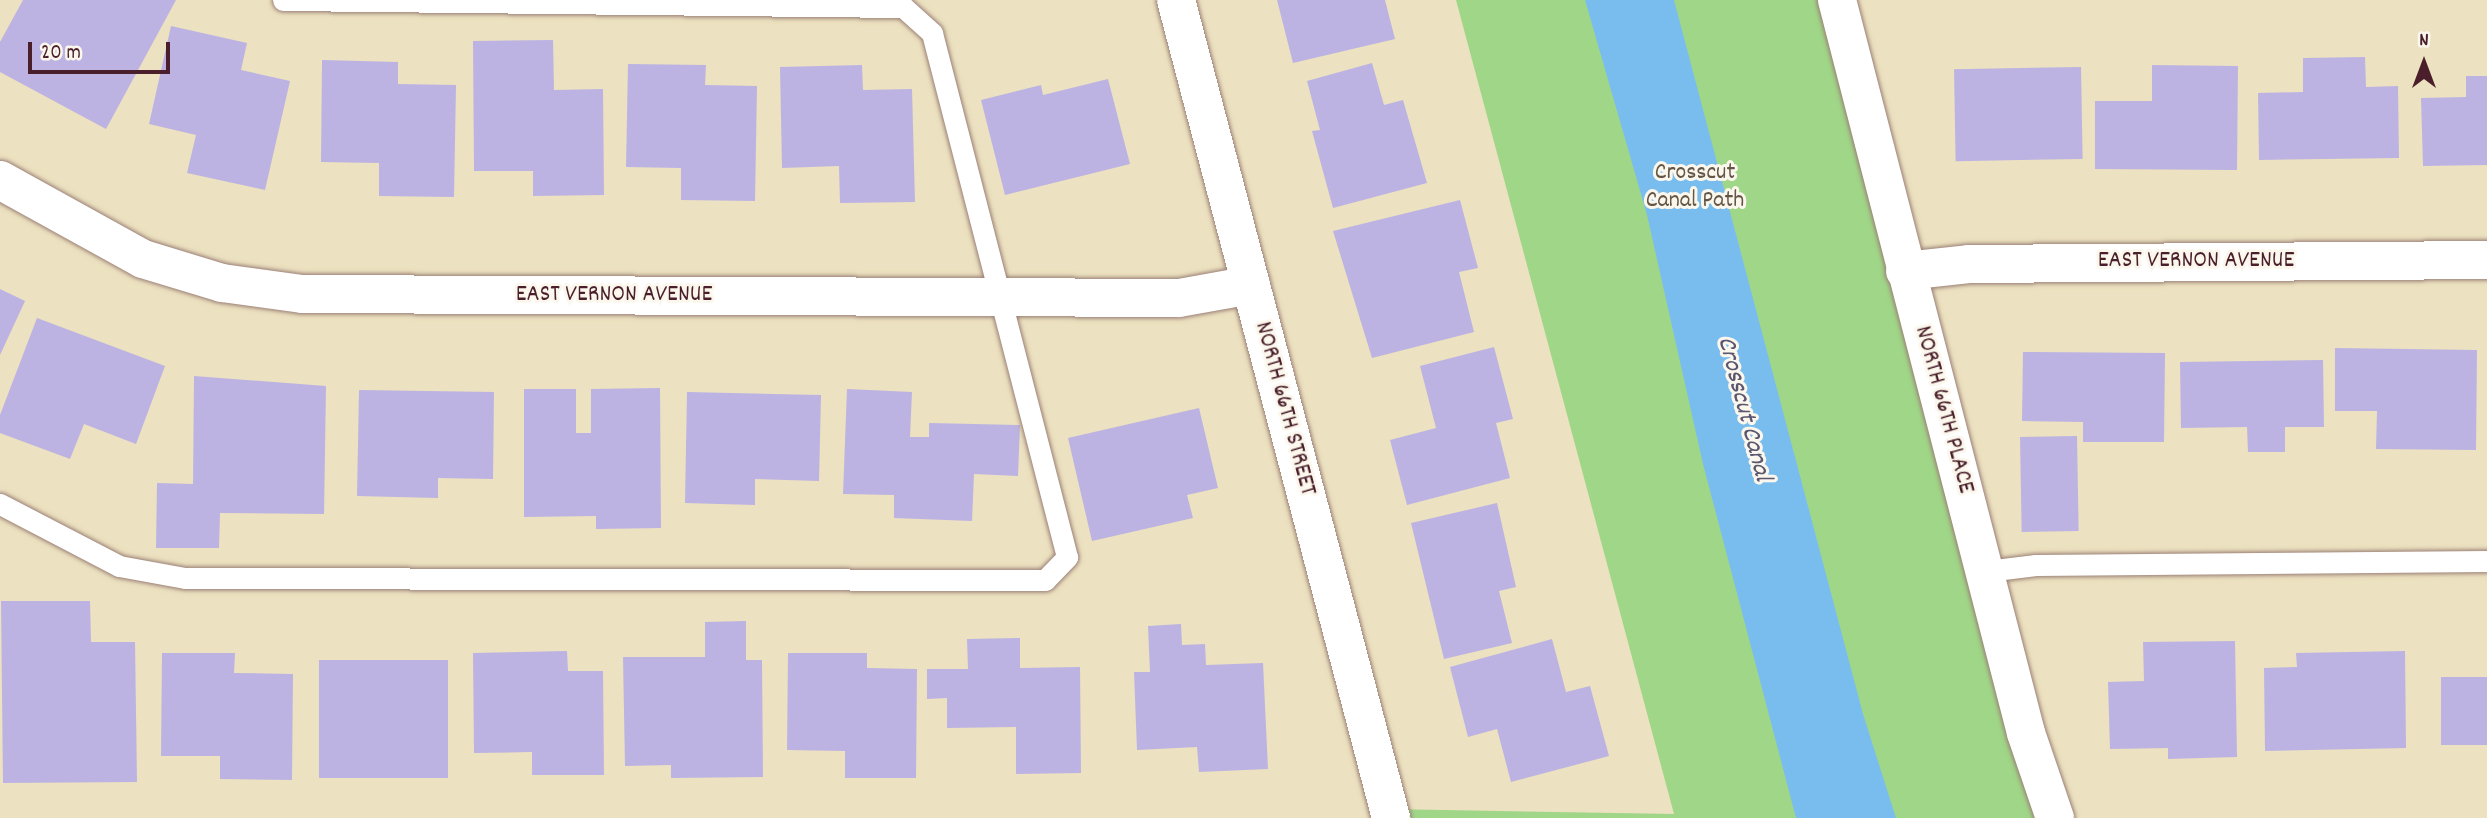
<!DOCTYPE html>
<style>
body{margin:0}
#map{position:relative;width:2487px;height:818px;overflow:hidden;background:#ece1c0;font-family:Dekko,sans-serif}
div>[style]{position:absolute}
.green>*{inset:0;background:#a0d688}
.water>*{inset:0;background:#79bdef}
.building>*{inset:0;background:#bcb3e3;transform-origin:0 0}
.roads{filter:drop-shadow(0 0 2px #9b8076) drop-shadow(0 0 2px #9b8076)}
.lane>*{height:21px;margin:-10.5px;padding:0 10.5px;transform-origin:10.5px;border-radius:10.5px;background:#fff}
.street>*{height:38px;margin:-19px;padding:0 19px;transform-origin:19px;border-radius:19px;background:#fff}
span{translate:-50% -50%;white-space:nowrap;text-align:center;line-height:1.15;-webkit-text-stroke:6px #fbf7ec;paint-order:stroke}
.park-label{font-size:24px;color:#645647}
.street-label{font-size:24px;color:#4a1f2b}
.water-label{font-size:26px;color:#5a5670;font-style:italic}
.north{position:absolute;left:2389px;top:28px;width:70px;height:70px;-webkit-text-stroke:5px #fbf7ec;paint-order:stroke;rotate:0deg;font-size:19px;font-weight:700;line-height:28px;text-align:center;color:#4a1f2b}
.north::after{content:'';display:block;margin:auto;width:24px;height:32px;background:#4a1f2b;clip-path:polygon(50% 0,100% 100%,50% 72%,0 100%)}
.scale{position:absolute;left:28px;top:42px;width:142px;height:32px;box-sizing:border-box;border:4px solid #4a1f2b;border-top:0;padding-left:9px;font-size:21px;line-height:24px;white-space:nowrap;color:#4a1f2b;-webkit-text-stroke:5px #fbf7ec;paint-order:stroke}
</style>
<div id="map">
<div class="green">
<div style="clip-path:polygon(1456px 0,1837px 0,2055px 818px,1391px 818px,1388px 809px,1674px 814px)"></div>
</div>
<div class="water">
<div style="clip-path:polygon(1585px 0,1674px 0,1863px 714px,1896px 818px,1796px 818px,1703px 464px,1647px 215px)"></div>
</div>
<div class="building">
<div style="clip-path:polygon(23px 0,176px 0,106px 129px,0 72px,0 42px)"></div>
<div style="clip-path:polygon(1277px 0,1385px 0,1395px 39px,1293px 63px)"></div>
<div style="clip-path:polygon(171px 26px,247px 43px,241px 70px,290px 81px,265px 190px,187px 173px,196px 135px,149px 124px)"></div>
<div style="clip-path:polygon(553px 40px,554px 90px,603px 89px,604px 195px,533px 196px,533px 171px,474px 171px,473px 41px)"></div>
<div style="clip-path:polygon(2365px 57px,2366px 87px,2398px 86px,2399px 158px,2259px 160px,2258px 93px,2303px 92px,2303px 58px)"></div>
<div style="clip-path:polygon(322px 60px,398px 62px,398px 84px,456px 85px,454px 197px,379px 196px,379px 163px,321px 162px)"></div>
<div style="clip-path:polygon(1372px 63px,1384px 105px,1403px 100px,1427px 183px,1333px 208px,1312px 131px,1320px 130px,1307px 81px)"></div>
<div style="clip-path:polygon(628px 64px,706px 65px,705px 85px,757px 86px,755px 201px,681px 200px,681px 168px,626px 167px)"></div>
<div style="clip-path:polygon(862px 65px,863px 90px,912px 89px,915px 202px,840px 203px,839px 166px,782px 168px,780px 67px)"></div>
<div style="clip-path:polygon(2152px 65px,2238px 66px,2237px 170px,2095px 169px,2095px 101px,2152px 101px)"></div>
<div style="left:2081px;top:67px;width:92px;height:127px;rotate:89deg"></div>
<div style="clip-path:polygon(2466px 76px,2487px 76px,2487px 165px,2423px 166px,2421px 98px,2466px 97px)"></div>
<div style="clip-path:polygon(1108px 79px,1130px 164px,1005px 195px,981px 100px,1041px 85px,1043px 95px)"></div>
<div style="clip-path:polygon(1460px 200px,1478px 268px,1459px 272px,1474px 332px,1372px 358px,1333px 231px)"></div>
<div style="clip-path:polygon(0 289px,25px 301px,0 355px)"></div>
<div style="clip-path:polygon(37px 318px,165px 366px,136px 444px,84px 424px,70px 459px,0 433px,0 415px)"></div>
<div style="clip-path:polygon(1494px 347px,1513px 419px,1496px 423px,1510px 478px,1407px 505px,1390px 440px,1436px 428px,1420px 366px)"></div>
<div style="clip-path:polygon(2335px 348px,2477px 350px,2476px 450px,2376px 449px,2377px 411px,2335px 411px)"></div>
<div style="clip-path:polygon(2023px 352px,2165px 353px,2164px 442px,2083px 442px,2083px 422px,2022px 421px)"></div>
<div style="clip-path:polygon(2323px 360px,2324px 427px,2285px 427px,2285px 452px,2248px 452px,2247px 427px,2181px 428px,2180px 362px)"></div>
<div style="clip-path:polygon(194px 376px,326px 386px,324px 514px,220px 513px,219px 548px,156px 548px,157px 483px,193px 484px)"></div>
<div style="clip-path:polygon(660px 388px,661px 528px,596px 529px,596px 516px,524px 517px,524px 389px,576px 389px,576px 433px,591px 433px,591px 389px)"></div>
<div style="clip-path:polygon(847px 389px,912px 392px,910px 437px,929px 437px,929px 423px,1020px 425px,1018px 476px,974px 474px,972px 521px,894px 518px,894px 495px,843px 494px)"></div>
<div style="clip-path:polygon(359px 390px,494px 392px,493px 479px,438px 478px,438px 498px,357px 496px)"></div>
<div style="clip-path:polygon(687px 392px,821px 395px,819px 481px,755px 479px,755px 505px,685px 503px)"></div>
<div style="clip-path:polygon(1199px 408px,1218px 488px,1187px 495px,1193px 518px,1092px 541px,1068px 438px)"></div>
<div style="left:2077px;top:436px;width:95px;height:57px;rotate:89deg"></div>
<div style="clip-path:polygon(1497px 503px,1516px 587px,1499px 591px,1512px 643px,1444px 659px,1411px 523px)"></div>
<div style="clip-path:polygon(1px 601px,90px 601px,91px 642px,135px 642px,137px 782px,3px 783px)"></div>
<div style="clip-path:polygon(746px 621px,746px 660px,762px 660px,763px 777px,671px 778px,671px 765px,625px 766px,623px 657px,705px 657px,705px 622px)"></div>
<div style="clip-path:polygon(1181px 624px,1182px 645px,1205px 644px,1206px 665px,1263px 663px,1268px 769px,1199px 772px,1197px 747px,1137px 750px,1134px 672px,1150px 672px,1148px 626px)"></div>
<div style="clip-path:polygon(1020px 638px,1020px 668px,1080px 667px,1081px 773px,1016px 774px,1016px 727px,947px 728px,947px 698px,927px 699px,927px 669px,968px 669px,967px 639px)"></div>
<div style="clip-path:polygon(1552px 639px,1566px 692px,1590px 686px,1609px 756px,1511px 782px,1497px 729px,1468px 737px,1450px 667px)"></div>
<div style="clip-path:polygon(2235px 641px,2237px 757px,2168px 759px,2168px 748px,2110px 749px,2108px 682px,2144px 681px,2143px 642px)"></div>
<div style="clip-path:polygon(567px 651px,568px 671px,603px 671px,604px 775px,532px 775px,532px 752px,474px 753px,473px 653px)"></div>
<div style="clip-path:polygon(2405px 651px,2406px 748px,2265px 751px,2264px 668px,2297px 667px,2296px 653px)"></div>
<div style="clip-path:polygon(162px 653px,235px 653px,234px 673px,293px 674px,292px 780px,220px 779px,220px 756px,161px 756px)"></div>
<div style="clip-path:polygon(788px 653px,867px 653px,867px 668px,917px 669px,916px 778px,845px 778px,845px 751px,787px 750px)"></div>
<div style="left:319px;top:660px;width:129px;height:118px"></div>
<div style="left:2487px;top:677px;width:68px;height:46px;rotate:90deg"></div>
</div>
<div class="roads">
<div class="lane">
<div style="left:0;top:504px;width:134px;rotate:27.5deg"></div>
<div style="left:119px;top:566px;width:67px;rotate:10.3deg"></div>
<div style="left:185px;top:578px;width:860px;rotate:0.13deg"></div>
<div style="left:1045px;top:580px;width:32px;rotate:-46deg"></div>
<div style="left:1067px;top:557px;width:541px;rotate:-104.45deg"></div>
<div style="left:932px;top:33px;width:39px;rotate:-138deg"></div>
<div style="left:903px;top:7px;width:620px;rotate:-179.35deg"></div>
<div style="left:1987px;top:571px;width:49px;rotate:-7deg"></div>
<div style="left:2036px;top:565px;width:451px;rotate:-0.5deg"></div>
</div>
<div class="street">
<div style="left:1176px;top:0;width:846px;rotate:75.27deg"></div>
<div style="left:1837px;top:0;width:757px;rotate:75.54deg"></div>
<div style="left:2026px;top:733px;width:90px;rotate:71.2deg"></div>
<div style="left:0;top:180px;width:163px;rotate:28.9deg"></div>
<div style="left:143px;top:259px;width:83px;rotate:16.9deg"></div>
<div style="left:222px;top:283px;width:81px;rotate:7.8deg"></div>
<div style="left:302px;top:294px;width:877px;rotate:0.26deg"></div>
<div style="left:1179px;top:298px;width:73px;rotate:-10.2deg"></div>
<div style="left:1905px;top:271px;width:64px;rotate:-6.2deg"></div>
<div style="left:1969px;top:264px;width:518px;rotate:-0.44deg"></div>
</div>
</div>
<div class="park-label">
<span style="left:1695px;top:188px">Crosscut<br>Canal Path</span>
</div>
<div class="street-label">
<span style="left:2196px;top:262px">EAST VERNON AVENUE</span>
<span style="left:614px;top:296px">EAST VERNON AVENUE</span>
<span style="left:1284px;top:409px;rotate:75deg">NORTH 66TH STREET</span>
<span style="left:1943px;top:410px;rotate:75deg">NORTH 66TH PLACE</span>
</div>
<div class="water-label">
<span style="left:1743px;top:409px;rotate:75deg">Crosscut Canal</span>
</div>
<div class="north">N</div>
<div class="scale">20 m</div>
</div>
